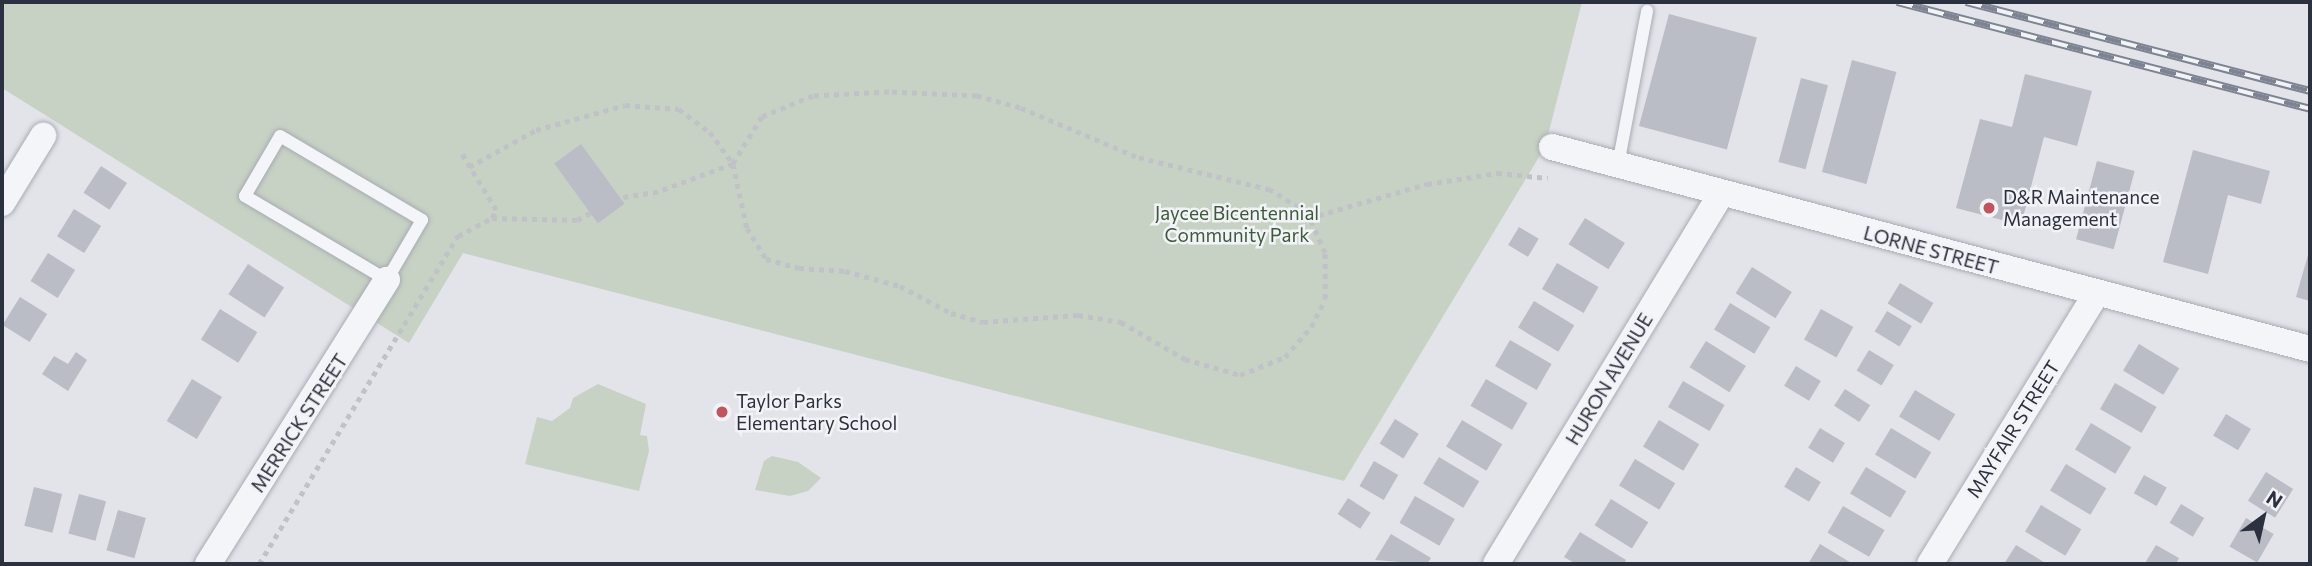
<!DOCTYPE html>
<style>
body{margin:0}
#map{position:relative;width:2312px;height:566px;overflow:hidden;background:#e2e4e9;font-family:Commissioner,sans-serif}
div>[style]{position:absolute}
.green>*{inset:0;background:#c7d2c4}
.building>*{inset:0;background:#babdc5;transform-origin:0 0}
.path>*{height:4.5px;margin-top:-2.25px;transform-origin:0;background:repeating-linear-gradient(90deg,#c0c2c8 0 5px,transparent 0 10px)}
.roads{filter:drop-shadow(0 0 2px #a8abb3) drop-shadow(0 0 2px #a8abb3)}
.lane>*{height:12px;margin:-6px;padding:0 6px;transform-origin:6px;border-radius:6px;background:#f4f5f8}
.street>*{height:26px;margin:-13px;padding:0 13px;transform-origin:13px;border-radius:13px;background:#f4f5f8}
.rail>*{height:8px;margin-top:-4px;transform-origin:0;background:repeating-linear-gradient(90deg,#f2f3f6 0 16px,#7d8391 0 32px);box-sizing:border-box;border-block:2px solid #7d8391}
.dots>*{width:19px;height:19px;translate:-50% -50%;box-sizing:border-box;border:4px solid #f2f3f6;border-radius:50%}
span{translate:-50% -50%;white-space:nowrap;text-align:center;line-height:1.15;-webkit-text-stroke:5px #f2f3f6;paint-order:stroke}
.poi-label{font-size:19px;color:#2c313f}
.left{translate:0 -50%;text-align:left}
.park-label{font-size:19px;color:#3e593b}
.street-label{font-size:19px;color:#2c313f}
.frame{position:absolute;inset:0;border:4px solid #2c313f;pointer-events:none}
.north{position:absolute;left:2228px;top:482px;width:70px;height:70px;-webkit-text-stroke:5px #f2f3f6;paint-order:stroke;rotate:33deg;font-size:19px;font-weight:700;line-height:28px;text-align:center;color:#2c313f}
.north::after{content:'';display:block;margin:auto;width:24px;height:32px;background:#2c313f;clip-path:polygon(50% 0,100% 100%,50% 72%,0 100%)}
</style>
<div id="map">
<div class="green">
<div style="clip-path:polygon(2px 2px,1582px 2px,1545px 147px,1344px 481px,463px 253px,409px 343px,2px 88px)"></div>
<div style="clip-path:polygon(598px 384px,646px 404px,640px 435px,647px 436px,649px 451px,639px 491px,525px 464px,537px 417px,552px 421px,570px 408px,573px 398px)"></div>
<div style="clip-path:polygon(772px 456px,798px 462px,821px 478px,808px 491px,790px 496px,755px 490px,764px 461px)"></div>
</div>
<div class="building">
<div style="left:1669px;top:14px;width:91px;height:116px;rotate:15deg"></div>
<div style="left:1852px;top:60px;width:46px;height:116px;rotate:15deg"></div>
<div style="clip-path:polygon(2025px 74px,2092px 91px,2077px 146px,2044px 137px,2021px 225px,1956px 208px,1980px 119px,2012px 127px)"></div>
<div style="left:1801px;top:78px;width:28px;height:87px;rotate:15deg"></div>
<div style="left:581px;top:144px;width:74px;height:33px;rotate:54deg"></div>
<div style="clip-path:polygon(2193px 150px,2270px 171px,2261px 204px,2228px 195px,2208px 274px,2163px 262px)"></div>
<div style="left:2097px;top:161px;width:39px;height:81px;rotate:15deg"></div>
<div style="left:101px;top:166px;width:31px;height:32px;rotate:33deg"></div>
<div style="left:74px;top:209px;width:32px;height:32px;rotate:32deg"></div>
<div style="left:1585px;top:218px;width:47px;height:31px;rotate:32deg"></div>
<div style="left:1519px;top:227px;width:23px;height:21px;rotate:31deg"></div>
<div style="clip-path:polygon(2310px 248px,2310px 301px,2296px 297px)"></div>
<div style="left:48px;top:253px;width:32px;height:33px;rotate:32deg"></div>
<div style="left:1557px;top:263px;width:48px;height:30px;rotate:30deg"></div>
<div style="left:248px;top:264px;width:43px;height:36px;rotate:33deg"></div>
<div style="left:1752px;top:267px;width:47px;height:31px;rotate:32deg"></div>
<div style="left:1900px;top:283px;width:39px;height:24px;rotate:31deg"></div>
<div style="left:20px;top:297px;width:32px;height:33px;rotate:32deg"></div>
<div style="left:1534px;top:301px;width:47px;height:31px;rotate:31deg"></div>
<div style="left:1730px;top:303px;width:47px;height:31px;rotate:31deg"></div>
<div style="left:220px;top:309px;width:44px;height:36px;rotate:32deg"></div>
<div style="left:1821px;top:309px;width:37px;height:35px;rotate:29deg"></div>
<div style="left:1887px;top:311px;width:29px;height:24px;rotate:31deg"></div>
<div style="left:1510px;top:340px;width:48px;height:30px;rotate:30deg"></div>
<div style="left:1706px;top:341px;width:47px;height:31px;rotate:32deg"></div>
<div style="left:2139px;top:344px;width:47px;height:31px;rotate:31deg"></div>
<div style="left:1869px;top:350px;width:29px;height:24px;rotate:31deg"></div>
<div style="clip-path:polygon(76px 352px,87px 360px,68px 391px,42px 374px,54px 356px,68px 364px)"></div>
<div style="left:1796px;top:366px;width:29px;height:23px;rotate:31deg"></div>
<div style="left:192px;top:379px;width:35px;height:49px;rotate:31deg"></div>
<div style="left:1486px;top:379px;width:48px;height:31px;rotate:30deg"></div>
<div style="left:1683px;top:381px;width:48px;height:30px;rotate:30deg"></div>
<div style="left:2115px;top:383px;width:48px;height:30px;rotate:30deg"></div>
<div style="left:1845px;top:389px;width:30px;height:20px;rotate:33deg"></div>
<div style="left:1915px;top:390px;width:47px;height:31px;rotate:31deg"></div>
<div style="left:2226px;top:414px;width:29px;height:25px;rotate:31deg"></div>
<div style="left:1395px;top:419px;width:28px;height:29px;rotate:32deg"></div>
<div style="left:1462px;top:420px;width:47px;height:31px;rotate:31deg"></div>
<div style="left:1659px;top:420px;width:47px;height:31px;rotate:31deg"></div>
<div style="left:2091px;top:423px;width:47px;height:31px;rotate:31deg"></div>
<div style="left:1820px;top:428px;width:29px;height:23px;rotate:31deg"></div>
<div style="left:1891px;top:428px;width:47px;height:31px;rotate:31deg"></div>
<div style="left:1439px;top:457px;width:47px;height:31px;rotate:31deg"></div>
<div style="left:1635px;top:459px;width:47px;height:31px;rotate:31deg"></div>
<div style="left:1374px;top:461px;width:28px;height:29px;rotate:30deg"></div>
<div style="left:2066px;top:464px;width:47px;height:31px;rotate:31deg"></div>
<div style="left:1796px;top:467px;width:29px;height:23px;rotate:31deg"></div>
<div style="left:1866px;top:467px;width:47px;height:31px;rotate:31deg"></div>
<div style="left:2266px;top:472px;width:32px;height:34px;rotate:32deg"></div>
<div style="left:2144px;top:475px;width:26px;height:21px;rotate:29deg"></div>
<div style="left:34px;top:487px;width:29px;height:40px;rotate:14deg"></div>
<div style="left:79px;top:494px;width:28px;height:41px;rotate:15deg"></div>
<div style="left:1415px;top:496px;width:46px;height:31px;rotate:30deg"></div>
<div style="left:1348px;top:498px;width:27px;height:19px;rotate:33deg"></div>
<div style="left:1611px;top:499px;width:44px;height:31px;rotate:32deg"></div>
<div style="left:2181px;top:504px;width:27px;height:22px;rotate:31deg"></div>
<div style="left:2041px;top:505px;width:47px;height:31px;rotate:31deg"></div>
<div style="left:1843px;top:506px;width:48px;height:31px;rotate:30deg"></div>
<div style="left:118px;top:510px;width:29px;height:42px;rotate:16deg"></div>
<div style="left:2246px;top:518px;width:32px;height:33px;rotate:30deg"></div>
<div style="clip-path:polygon(1580px 532px,1626px 560px,1624px 564px,1576px 564px,1564px 557px)"></div>
<div style="clip-path:polygon(1391px 534px,1431px 558px,1427px 564px,1375px 560px)"></div>
<div style="clip-path:polygon(1820px 544px,1853px 564px,1808px 564px)"></div>
<div style="clip-path:polygon(2016px 545px,2047px 564px,2004px 564px)"></div>
<div style="clip-path:polygon(2156px 545px,2179px 558px,2176px 564px,2145px 563px)"></div>
</div>
<div class="path">
<div style="left:469px;top:167px;width:77px;rotate:-28.9deg"></div>
<div style="left:536px;top:130px;width:92px;rotate:-15.7deg"></div>
<div style="left:625px;top:105px;width:54px;rotate:4.2deg"></div>
<div style="left:679px;top:109px;width:39px;rotate:37deg"></div>
<div style="left:710px;top:132px;width:39px;rotate:54deg"></div>
<div style="left:733px;top:164px;width:66px;rotate:77.7deg"></div>
<div style="left:747px;top:228px;width:36px;rotate:58deg"></div>
<div style="left:766px;top:259px;width:34px;rotate:15deg"></div>
<div style="left:799px;top:268px;width:46px;rotate:3.7deg"></div>
<div style="left:845px;top:271px;width:57px;rotate:15.3deg"></div>
<div style="left:900px;top:286px;width:58px;rotate:27.9deg"></div>
<div style="left:951px;top:313px;width:33px;rotate:16deg"></div>
<div style="left:983px;top:322px;width:95px;rotate:-4.2deg"></div>
<div style="left:1078px;top:315px;width:44px;rotate:9.2deg"></div>
<div style="left:1121px;top:322px;width:74px;rotate:30deg"></div>
<div style="left:1185px;top:359px;width:57px;rotate:16.2deg"></div>
<div style="left:1240px;top:375px;width:48px;rotate:-21.8deg"></div>
<div style="left:1285px;top:357px;width:40px;rotate:-49deg"></div>
<div style="left:1311px;top:327px;width:31px;rotate:-63deg"></div>
<div style="left:1325px;top:299px;width:46px;rotate:-90deg"></div>
<div style="left:1325px;top:253px;width:44px;rotate:-114.2deg"></div>
<div style="left:1307px;top:213px;width:44px;rotate:-148.1deg"></div>
<div style="left:1270px;top:190px;width:138px;rotate:-166.2deg"></div>
<div style="left:1136px;top:157px;width:126px;rotate:-157.1deg"></div>
<div style="left:1020px;top:108px;width:45px;rotate:-164.4deg"></div>
<div style="left:977px;top:96px;width:88px;rotate:-177.4deg"></div>
<div style="left:889px;top:92px;width:76px;rotate:177deg"></div>
<div style="left:813px;top:96px;width:55px;rotate:157.6deg"></div>
<div style="left:762px;top:117px;width:55px;rotate:121.7deg"></div>
<div style="left:733px;top:164px;width:80px;rotate:159.5deg"></div>
<div style="left:658px;top:192px;width:38px;rotate:171deg"></div>
<div style="left:492px;top:218px;width:85px;rotate:1.3deg"></div>
<div style="left:577px;top:220px;width:15px;rotate:-28deg"></div>
<div style="left:1309px;top:218px;width:123px;rotate:-16.1deg"></div>
<div style="left:1427px;top:184px;width:71px;rotate:-8.9deg"></div>
<div style="left:1497px;top:173px;width:51px;rotate:5.6deg"></div>
<div style="left:259px;top:564px;width:384px;rotate:-58.8deg"></div>
<div style="left:458px;top:236px;width:38px;rotate:-28deg"></div>
<div style="left:492px;top:218px;width:9px;rotate:-63deg"></div>
<div style="left:496px;top:210px;width:69px;rotate:-121.4deg"></div>
</div>
<div class="roads">
<div class="lane">
<div style="left:280px;top:136px;width:165px;rotate:30.6deg"></div>
<div style="left:422px;top:220px;width:69px;rotate:120.3deg"></div>
<div style="left:387px;top:280px;width:165px;rotate:-149.4deg"></div>
<div style="left:245px;top:196px;width:69px;rotate:-59.7deg"></div>
<div style="left:1618px;top:165px;width:157px;rotate:-79.3deg"></div>
</div>
<div class="street">
<div style="left:1552px;top:147px;width:784px;rotate:14.92deg"></div>
<div style="left:2px;top:203px;width:79px;rotate:-58.5deg"></div>
<div style="left:208px;top:564px;width:336px;rotate:-57.8deg"></div>
<div style="left:1496px;top:564px;width:433px;rotate:-58.7deg"></div>
<div style="left:1930px;top:564px;width:317px;rotate:-58.4deg"></div>
</div>
</div>
<div class="rail">
<div style="left:1897px;top:2px;width:427px;rotate:14.5deg"></div>
<div style="left:1966px;top:2px;width:355px;rotate:14.5deg"></div>
</div>
<div class="dots">
<div style="left:1989px;top:208px;background:#bf565d"></div>
<div style="left:722px;top:412px;background:#bf565d"></div>
</div>
<div class="poi-label">
<span class="left" style="left:2003px;top:208px">D&amp;R Maintenance<br>Management</span>
<span class="left" style="left:736px;top:412px">Taylor Parks<br>Elementary School</span>
</div>
<div class="park-label">
<span style="left:1237px;top:224px">Jaycee Bicentennial<br>Community Park</span>
</div>
<div class="street-label">
<span style="left:1931px;top:250px;rotate:15deg">LORNE STREET</span>
<span style="left:1609px;top:379px;rotate:-59deg">HURON AVENUE</span>
<span style="left:299px;top:423px;rotate:-57deg">MERRICK STREET</span>
<span style="left:2013px;top:429px;rotate:-58deg">MAYFAIR STREET</span>
</div>
<div class="frame"></div>
<div class="north">N</div>
</div>
